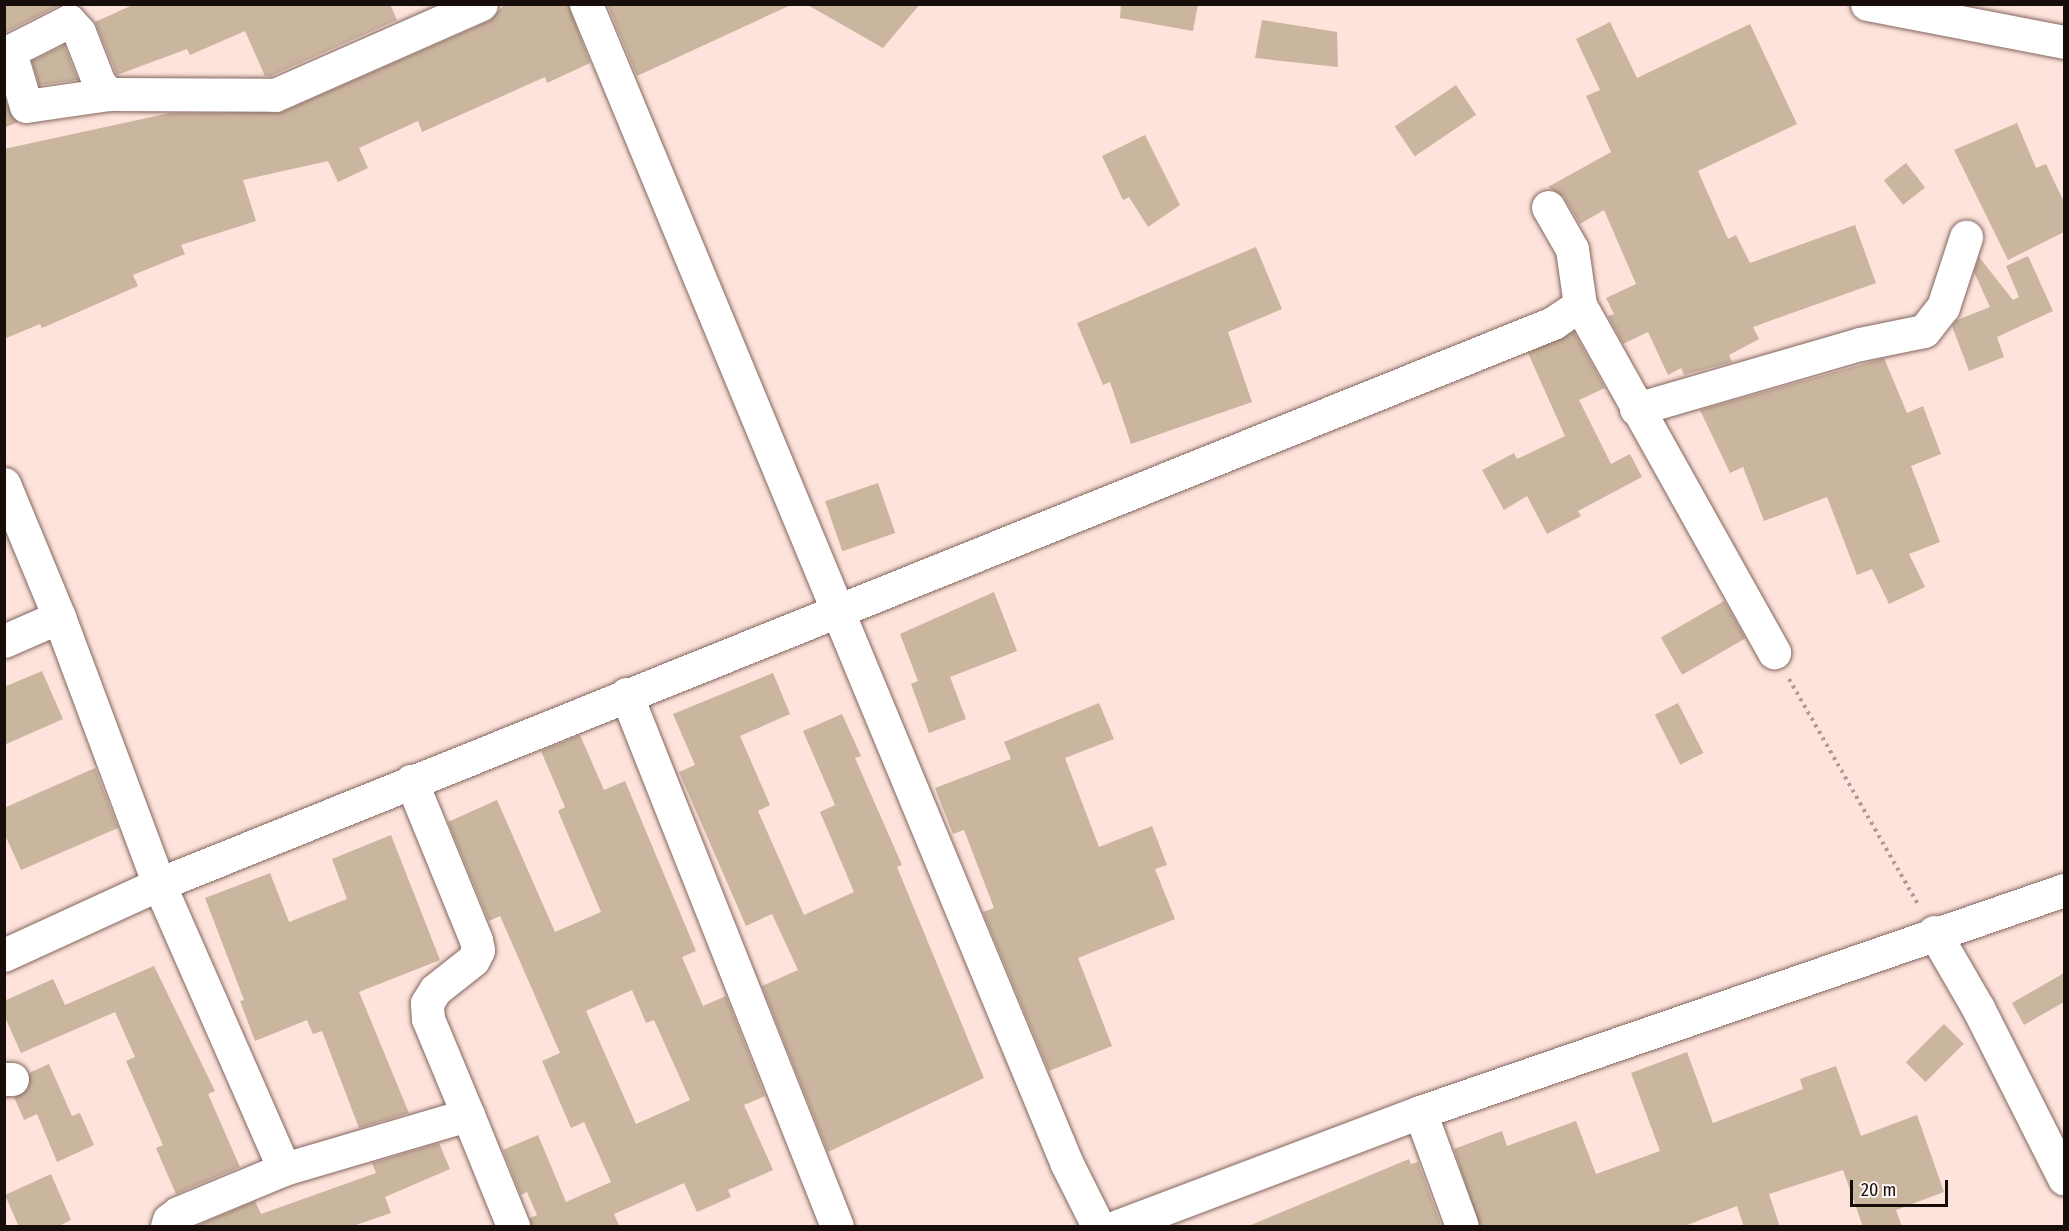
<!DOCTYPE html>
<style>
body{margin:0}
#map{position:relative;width:2069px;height:1231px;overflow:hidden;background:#fde3db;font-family:"Fira Sans Condensed",sans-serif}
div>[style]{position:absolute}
.building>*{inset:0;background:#cab59f;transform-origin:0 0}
.path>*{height:4px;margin-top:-2px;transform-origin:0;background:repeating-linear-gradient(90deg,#af9a94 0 3px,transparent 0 7.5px)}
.roads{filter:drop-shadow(0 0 2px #82665e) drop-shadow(0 0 2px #82665e)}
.minor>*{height:33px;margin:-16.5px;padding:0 16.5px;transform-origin:16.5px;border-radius:16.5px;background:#fff}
.highway>*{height:33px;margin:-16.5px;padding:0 16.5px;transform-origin:16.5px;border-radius:16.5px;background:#fff}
span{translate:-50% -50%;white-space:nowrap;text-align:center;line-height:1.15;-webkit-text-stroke:6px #fcf5f3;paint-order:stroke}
.frame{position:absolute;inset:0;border:6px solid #170d0a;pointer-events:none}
.scale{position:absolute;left:1850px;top:1180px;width:98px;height:27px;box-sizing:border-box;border:3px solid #170d0a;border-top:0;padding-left:8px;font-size:18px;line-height:21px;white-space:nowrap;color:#170d0a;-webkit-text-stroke:4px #fcf5f3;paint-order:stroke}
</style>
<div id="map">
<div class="building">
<div style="clip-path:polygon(4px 4px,57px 4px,58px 6px,4px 33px)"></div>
<div style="clip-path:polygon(135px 4px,390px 4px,397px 20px,271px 76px,265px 76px,245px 31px,190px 55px,187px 49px,117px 75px,95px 22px)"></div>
<div style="clip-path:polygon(505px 4px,568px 4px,590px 63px,547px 83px,545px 77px,422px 132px,418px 121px,359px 148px,368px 168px,338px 182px,328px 161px,243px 180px,256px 221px,181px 245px,185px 254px,133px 275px,138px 286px,42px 328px,40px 324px,4px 339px,4px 149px,170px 113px,282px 112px,489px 21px)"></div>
<div style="clip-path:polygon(607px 4px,793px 4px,637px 76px)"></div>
<div style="clip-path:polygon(806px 4px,920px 4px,883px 48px)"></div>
<div style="clip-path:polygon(1121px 4px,1198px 4px,1193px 31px,1120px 18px)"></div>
<div style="clip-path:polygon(1262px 20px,1337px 32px,1338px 67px,1255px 58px)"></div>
<div style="clip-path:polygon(1610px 22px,1637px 78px,1750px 24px,1797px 124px,1698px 171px,1728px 239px,1736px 235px,1750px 263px,1855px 225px,1876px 283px,1753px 327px,1759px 339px,1729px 355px,1732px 362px,1684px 375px,1681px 368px,1668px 375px,1648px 332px,1623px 344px,1608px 316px,1614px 314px,1606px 298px,1636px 284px,1604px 210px,1580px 224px,1564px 197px,1548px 187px,1611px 152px,1586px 96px,1600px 90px,1576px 39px)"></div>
<div style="clip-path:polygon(64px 45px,78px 80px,39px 85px,32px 61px)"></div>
<div style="left:1456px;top:85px;width:36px;height:74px;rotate:56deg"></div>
<div style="clip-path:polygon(4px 99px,18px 122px,4px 128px)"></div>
<div style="clip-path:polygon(2017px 123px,2036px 168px,2046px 164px,2064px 202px,2064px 232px,2008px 260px,1954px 150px)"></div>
<div style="clip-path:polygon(1145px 135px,1180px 205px,1148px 227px,1129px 197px,1123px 200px,1102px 156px)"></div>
<div style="left:1906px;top:163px;width:31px;height:28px;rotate:52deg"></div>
<div style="clip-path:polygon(1256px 247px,1282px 309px,1228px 332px,1252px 402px,1131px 444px,1110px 382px,1103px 385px,1077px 323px)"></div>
<div style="clip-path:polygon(2028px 256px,2053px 311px,1997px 337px,2004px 357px,1969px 371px,1952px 326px,1957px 320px,1990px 307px,1974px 272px,1979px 257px,2013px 300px,2019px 297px,2006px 266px)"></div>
<div style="clip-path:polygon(1574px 332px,1605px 388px,1579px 400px,1611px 464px,1630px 454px,1642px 477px,1578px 511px,1581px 516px,1547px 534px,1527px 496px,1504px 510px,1482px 470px,1514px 453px,1517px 459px,1565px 436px,1528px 353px)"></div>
<div style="clip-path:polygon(1884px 358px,1907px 413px,1923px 406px,1941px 454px,1911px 466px,1940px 542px,1909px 554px,1925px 587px,1889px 604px,1872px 569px,1857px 575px,1827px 497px,1764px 521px,1743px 467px,1730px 473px,1700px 410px)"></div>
<div style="left:878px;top:483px;width:53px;height:56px;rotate:71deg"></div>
<div style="clip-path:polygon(994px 592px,1017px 651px,950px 677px,966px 719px,929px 733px,911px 684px,918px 681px,900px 634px)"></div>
<div style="left:1724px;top:601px;width:43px;height:73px;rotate:60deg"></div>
<div style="clip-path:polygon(42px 671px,63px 719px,4px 745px,4px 687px)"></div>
<div style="clip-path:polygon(773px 673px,790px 714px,740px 736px,770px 805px,758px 811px,804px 915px,854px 892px,820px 812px,835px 805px,803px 731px,842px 714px,861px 756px,855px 758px,902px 865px,897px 867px,984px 1078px,828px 1152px,762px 986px,798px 970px,772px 914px,746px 926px,679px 772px,695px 765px,673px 714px)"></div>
<div style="clip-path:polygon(1099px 703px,1114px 739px,1065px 758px,1099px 847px,1152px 826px,1167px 865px,1155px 869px,1175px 919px,1078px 958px,1112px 1046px,1049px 1071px,983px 912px,994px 908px,964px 830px,953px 834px,935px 788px,1011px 759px,1004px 742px)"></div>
<div style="left:1678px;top:703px;width:56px;height:26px;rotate:63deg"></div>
<div style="clip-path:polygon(evenodd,580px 735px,604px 790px,625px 781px,696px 951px,682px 957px,703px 1006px,726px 996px,765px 1096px,744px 1105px,773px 1170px,728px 1190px,731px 1197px,697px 1212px,684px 1183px,614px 1214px,620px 1227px,531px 1227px,530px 1218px,537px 1215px,527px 1192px,521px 1195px,503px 1150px,538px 1135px,566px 1202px,611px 1182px,584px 1122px,571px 1128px,542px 1061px,560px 1053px,500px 916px,489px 921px,448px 822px,497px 800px,555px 932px,601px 912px,558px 811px,565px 807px,541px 751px,580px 735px,632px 990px,646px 1023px,654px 1020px,690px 1100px,636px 1124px,586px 1011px,632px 990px)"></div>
<div style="clip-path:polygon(95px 768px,118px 828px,21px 870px,4px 833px,4px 808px)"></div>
<div style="clip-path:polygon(391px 835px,440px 960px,359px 992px,409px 1113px,359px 1128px,322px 1031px,313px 1034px,307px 1020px,255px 1041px,240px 1001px,244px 1000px,205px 898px,270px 873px,289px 922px,347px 899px,332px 859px)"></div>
<div style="clip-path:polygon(154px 966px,215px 1091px,208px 1094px,240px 1167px,176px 1194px,156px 1148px,163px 1145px,126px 1061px,135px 1057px,115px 1012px,21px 1053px,4px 1015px,4px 1001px,53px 979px,65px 1005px)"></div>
<div style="clip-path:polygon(2064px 973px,2064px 1002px,2024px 1025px,2012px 1003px)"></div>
<div style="left:1944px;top:1024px;width:28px;height:54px;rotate:45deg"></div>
<div style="clip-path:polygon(1687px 1052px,1713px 1123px,1803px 1089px,1800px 1079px,1836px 1066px,1861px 1136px,1917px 1115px,1944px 1192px,1896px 1210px,1902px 1227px,1863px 1227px,1843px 1170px,1769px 1194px,1780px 1227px,1744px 1227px,1737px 1206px,1682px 1227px,1480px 1227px,1454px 1149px,1502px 1131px,1507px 1146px,1576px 1121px,1596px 1174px,1660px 1151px,1631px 1073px)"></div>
<div style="clip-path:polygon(49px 1064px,72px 1116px,80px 1113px,94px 1145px,57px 1162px,37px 1114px,24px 1120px,14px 1097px,28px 1089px,29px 1073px)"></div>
<div style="clip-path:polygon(439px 1143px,450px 1169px,385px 1197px,391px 1213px,350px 1227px,194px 1227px,255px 1201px,261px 1214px,376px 1173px,372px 1163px)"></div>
<div style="clip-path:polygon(1409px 1159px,1411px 1164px,1418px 1162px,1442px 1227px,1246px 1227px)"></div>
<div style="clip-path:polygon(51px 1174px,71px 1220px,57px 1227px,19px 1227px,5px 1195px)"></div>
</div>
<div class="path">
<div style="left:1789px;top:679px;width:259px;rotate:60.2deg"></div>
</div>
<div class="roads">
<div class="minor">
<div style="left:586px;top:4px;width:1256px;rotate:67.48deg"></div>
<div style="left:1067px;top:1164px;width:69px;rotate:63.4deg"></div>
<div style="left:10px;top:52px;width:56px;rotate:73.5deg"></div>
<div style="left:26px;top:106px;width:84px;rotate:-8.2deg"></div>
<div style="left:109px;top:94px;width:166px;rotate:0.3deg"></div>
<div style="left:275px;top:95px;width:225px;rotate:-23.8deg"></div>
<div style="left:4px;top:54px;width:73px;rotate:-26.9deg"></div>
<div style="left:69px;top:21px;width:15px;rotate:48deg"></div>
<div style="left:79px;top:32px;width:55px;rotate:68.6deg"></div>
<div style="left:99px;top:83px;width:15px;rotate:48deg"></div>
<div style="left:1548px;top:207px;width:48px;rotate:60.3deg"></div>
<div style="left:1572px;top:249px;width:57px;rotate:81.9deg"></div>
<div style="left:1636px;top:409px;width:233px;rotate:-16.2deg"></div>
<div style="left:1860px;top:344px;width:65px;rotate:-11.5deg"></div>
<div style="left:1924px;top:331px;width:31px;rotate:-52deg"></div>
<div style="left:1943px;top:307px;width:74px;rotate:-71.8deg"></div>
<div style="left:4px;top:484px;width:144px;rotate:67.5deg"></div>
<div style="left:59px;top:617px;width:285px;rotate:69.5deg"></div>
<div style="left:159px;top:884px;width:311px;rotate:66.3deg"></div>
<div style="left:4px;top:641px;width:60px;rotate:-23.6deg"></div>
<div style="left:626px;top:694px;width:572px;rotate:68.37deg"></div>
<div style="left:1934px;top:932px;width:88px;rotate:59.9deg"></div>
<div style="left:1978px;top:1008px;width:191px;rotate:63.2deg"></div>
<div style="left:4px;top:955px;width:170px;rotate:-24.6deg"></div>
<div style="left:159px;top:884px;width:1503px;rotate:-21.92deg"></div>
<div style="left:1553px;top:323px;width:32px;rotate:-34deg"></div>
<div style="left:1580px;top:305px;width:398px;rotate:60.8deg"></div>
<div style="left:4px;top:1079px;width:8px"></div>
<div style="left:1420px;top:1112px;width:121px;rotate:69.8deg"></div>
<div style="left:468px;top:1115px;width:120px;rotate:67.9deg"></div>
<div style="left:167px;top:1226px;width:6px;rotate:-72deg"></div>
<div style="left:169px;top:1220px;width:11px;rotate:-38deg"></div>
<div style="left:178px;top:1213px;width:115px;rotate:-22.5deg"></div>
<div style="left:284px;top:1169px;width:192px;rotate:-16.4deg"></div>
<div style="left:468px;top:1115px;width:104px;rotate:-112.6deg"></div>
<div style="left:428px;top:1019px;width:16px;rotate:-94deg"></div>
<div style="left:427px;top:1003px;width:15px;rotate:-58deg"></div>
<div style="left:435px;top:990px;width:48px;rotate:-38.3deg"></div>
<div style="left:473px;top:960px;width:11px;rotate:-63deg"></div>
<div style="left:478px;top:950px;width:10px;rotate:-101deg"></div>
<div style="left:476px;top:940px;width:172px;rotate:-112.2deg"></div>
<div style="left:1118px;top:1226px;width:323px;rotate:-20.7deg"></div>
<div style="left:1420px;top:1112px;width:681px;rotate:-19.02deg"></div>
</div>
<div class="highway">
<div style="left:1867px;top:4px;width:201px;rotate:10.9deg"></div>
</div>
</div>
<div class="frame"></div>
<div class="scale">20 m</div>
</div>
